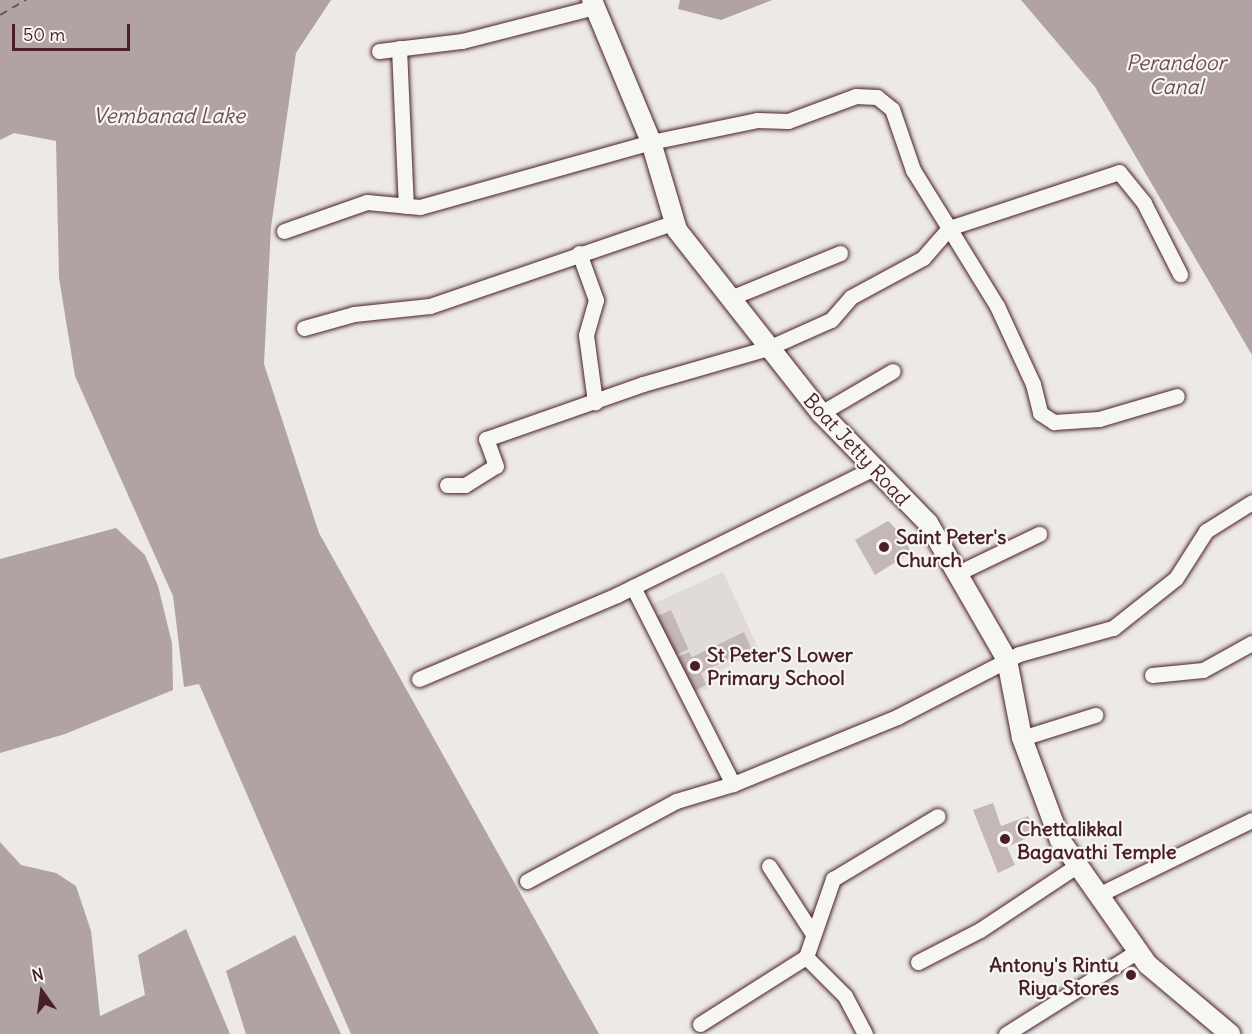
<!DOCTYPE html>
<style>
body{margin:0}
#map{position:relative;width:1252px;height:1034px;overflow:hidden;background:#ece9e6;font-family:Delius,sans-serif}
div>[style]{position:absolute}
.built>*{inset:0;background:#e0dad8}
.water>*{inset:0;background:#b1a2a3}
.ferry>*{height:1.5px;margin-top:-0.75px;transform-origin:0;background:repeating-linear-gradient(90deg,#6e4d55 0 8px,transparent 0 14px)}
.building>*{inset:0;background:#c4b7b7;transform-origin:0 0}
.roads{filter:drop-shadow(0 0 2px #4a1f2b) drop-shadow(0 0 2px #4a1f2b)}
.street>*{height:15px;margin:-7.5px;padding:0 7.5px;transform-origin:7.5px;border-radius:7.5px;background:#f6f6f2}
.secondary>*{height:20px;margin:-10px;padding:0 10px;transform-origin:10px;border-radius:10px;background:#f6f6f2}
.dots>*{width:16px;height:16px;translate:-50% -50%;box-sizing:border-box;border:3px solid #f6f6f2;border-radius:50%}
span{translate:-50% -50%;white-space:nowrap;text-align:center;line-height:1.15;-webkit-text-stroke:4.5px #f6f6f2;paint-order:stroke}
.street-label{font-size:20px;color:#4a1f2b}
.poi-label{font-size:20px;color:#4a1f2b;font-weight:700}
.left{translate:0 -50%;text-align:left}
.right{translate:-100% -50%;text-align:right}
.water-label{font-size:21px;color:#6e4d55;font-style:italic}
.north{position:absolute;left:12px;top:962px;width:60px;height:60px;-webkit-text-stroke:4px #f6f6f2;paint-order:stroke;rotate:346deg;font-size:16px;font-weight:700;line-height:24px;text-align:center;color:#4a1f2b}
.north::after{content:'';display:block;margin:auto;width:21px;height:27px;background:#4a1f2b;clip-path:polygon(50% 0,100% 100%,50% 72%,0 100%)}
.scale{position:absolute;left:12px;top:24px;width:118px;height:27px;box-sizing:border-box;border:3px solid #4a1f2b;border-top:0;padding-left:8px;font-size:18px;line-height:21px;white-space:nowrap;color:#4a1f2b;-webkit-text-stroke:4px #f6f6f2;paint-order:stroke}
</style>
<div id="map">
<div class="built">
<div style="clip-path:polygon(723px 572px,759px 650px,710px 676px,713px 686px,690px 696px,644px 608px)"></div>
</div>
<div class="water">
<div style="clip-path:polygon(0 0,331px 0,296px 53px,271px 227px,264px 364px,319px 533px,599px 1034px,351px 1034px,199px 684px,184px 687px,173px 596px,75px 376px,59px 278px,56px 141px,14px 133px,0 140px)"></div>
<div style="clip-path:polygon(680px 0,772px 0,721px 20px,678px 9px)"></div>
<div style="clip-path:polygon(1021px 0,1252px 0,1252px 355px,1095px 87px)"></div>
<div style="clip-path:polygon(116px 528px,145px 555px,158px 586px,172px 643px,173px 690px,65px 734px,0 753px,0 559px)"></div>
<div style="clip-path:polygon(0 842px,21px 865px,56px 873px,76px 886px,91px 931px,100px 1016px,145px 995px,138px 955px,186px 929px,230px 1034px,0 1034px)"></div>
<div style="clip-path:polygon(295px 935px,341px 1034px,246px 1034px,226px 971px)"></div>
</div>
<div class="ferry">
<div style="left:0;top:15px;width:30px;rotate:-30deg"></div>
</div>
<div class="building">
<div style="clip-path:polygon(888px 521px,907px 540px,910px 553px,875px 575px,855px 540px)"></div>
<div style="left:671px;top:610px;width:43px;height:20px;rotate:66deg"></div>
<div style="clip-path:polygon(744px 632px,751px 648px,701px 673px,706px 685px,690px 693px,673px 659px,689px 652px,692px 657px)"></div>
<div style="clip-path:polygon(993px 803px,1001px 826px,1028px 816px,1036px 834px,1007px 847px,1015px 865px,998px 873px,973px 810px)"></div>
</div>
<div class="roads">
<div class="street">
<div style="left:399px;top:48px;width:158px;rotate:87.5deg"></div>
<div style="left:379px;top:51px;width:84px;rotate:-6.9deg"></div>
<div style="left:462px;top:41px;width:136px;rotate:-14.4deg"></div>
<div style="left:284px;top:231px;width:88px;rotate:-19.3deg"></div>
<div style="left:367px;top:202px;width:53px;rotate:5.4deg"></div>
<div style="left:420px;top:207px;width:240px;rotate:-15.7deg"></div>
<div style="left:651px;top:142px;width:108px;rotate:-11.7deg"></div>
<div style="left:757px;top:120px;width:31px;rotate:2deg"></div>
<div style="left:788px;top:121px;width:72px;rotate:-20.2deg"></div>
<div style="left:856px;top:96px;width:21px;rotate:3deg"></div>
<div style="left:877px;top:97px;width:19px;rotate:39deg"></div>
<div style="left:892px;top:109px;width:65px;rotate:71deg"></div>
<div style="left:913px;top:170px;width:68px;rotate:58.2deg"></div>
<div style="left:949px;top:228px;width:179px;rotate:-18.2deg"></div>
<div style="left:1119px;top:172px;width:40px;rotate:51deg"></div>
<div style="left:1144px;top:203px;width:80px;rotate:63.1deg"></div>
<div style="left:579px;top:253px;width:50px;rotate:70.1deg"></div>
<div style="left:596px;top:300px;width:36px;rotate:106deg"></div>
<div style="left:586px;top:335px;width:68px;rotate:82.3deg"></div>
<div style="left:730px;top:298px;width:119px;rotate:-22.2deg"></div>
<div style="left:304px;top:328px;width:52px;rotate:-15.6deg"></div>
<div style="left:354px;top:314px;width:76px;rotate:-6deg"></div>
<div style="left:430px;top:306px;width:259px;rotate:-18.9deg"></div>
<div style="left:821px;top:413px;width:83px;rotate:-30.3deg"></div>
<div style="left:447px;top:485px;width:18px"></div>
<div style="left:465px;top:485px;width:36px;rotate:-32deg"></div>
<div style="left:496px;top:466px;width:29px;rotate:-110deg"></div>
<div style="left:486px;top:439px;width:166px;rotate:-19.3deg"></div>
<div style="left:643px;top:384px;width:130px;rotate:-16.1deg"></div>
<div style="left:768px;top:348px;width:69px;rotate:-24deg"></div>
<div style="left:831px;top:320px;width:30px;rotate:-49deg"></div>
<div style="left:851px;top:297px;width:82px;rotate:-28.4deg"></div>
<div style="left:923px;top:258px;width:40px;rotate:-49deg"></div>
<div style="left:949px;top:228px;width:92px;rotate:58.4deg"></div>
<div style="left:997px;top:306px;width:86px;rotate:65.2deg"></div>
<div style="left:1033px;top:384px;width:30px;rotate:76deg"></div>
<div style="left:1040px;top:413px;width:17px;rotate:33deg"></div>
<div style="left:1054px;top:422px;width:45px;rotate:-3.8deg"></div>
<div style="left:1099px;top:419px;width:81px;rotate:-16.4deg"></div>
<div style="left:960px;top:572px;width:88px;rotate:-25.7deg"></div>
<div style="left:633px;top:587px;width:221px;rotate:63.1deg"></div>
<div style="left:1152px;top:675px;width:51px;rotate:-5.6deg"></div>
<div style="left:1203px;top:670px;width:56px;rotate:-28.9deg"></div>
<div style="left:419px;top:679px;width:215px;rotate:-23deg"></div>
<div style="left:617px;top:595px;width:287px;rotate:-26.3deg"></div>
<div style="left:1022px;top:738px;width:77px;rotate:-17.5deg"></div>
<div style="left:769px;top:866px;width:81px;rotate:57.1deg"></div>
<div style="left:527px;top:881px;width:169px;rotate:-28.2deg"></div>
<div style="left:676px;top:801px;width:59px;rotate:-16.6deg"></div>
<div style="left:733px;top:784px;width:177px;rotate:-22.2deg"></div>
<div style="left:897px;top:717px;width:137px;rotate:-27.3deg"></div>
<div style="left:1019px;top:654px;width:98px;rotate:-15.5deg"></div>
<div style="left:1113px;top:628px;width:80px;rotate:-38.4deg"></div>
<div style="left:1176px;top:578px;width:56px;rotate:-57.4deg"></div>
<div style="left:1206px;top:531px;width:54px;rotate:-32.2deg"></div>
<div style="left:1098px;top:895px;width:171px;rotate:-26deg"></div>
<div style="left:806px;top:957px;width:83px;rotate:-70.9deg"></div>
<div style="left:833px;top:879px;width:122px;rotate:-31deg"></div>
<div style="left:918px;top:962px;width:70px;rotate:-27.3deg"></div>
<div style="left:980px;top:930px;width:118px;rotate:-33.6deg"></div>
<div style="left:700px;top:1024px;width:125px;rotate:-32.3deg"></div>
<div style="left:806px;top:957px;width:55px;rotate:45deg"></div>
<div style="left:845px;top:996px;width:43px;rotate:62.2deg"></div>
<div style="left:1006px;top:1034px;width:156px;rotate:-32.2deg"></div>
</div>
<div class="secondary">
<div style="left:592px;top:0;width:154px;rotate:67.4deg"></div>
<div style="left:651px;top:142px;width:92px;rotate:73.5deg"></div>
<div style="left:677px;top:230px;width:233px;rotate:51.8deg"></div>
<div style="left:821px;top:413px;width:153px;rotate:45.8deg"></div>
<div style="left:928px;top:523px;width:158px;rotate:60deg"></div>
<div style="left:1007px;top:660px;width:79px;rotate:79.1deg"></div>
<div style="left:1022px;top:738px;width:109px;rotate:69.6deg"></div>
<div style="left:1060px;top:840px;width:151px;rotate:54.9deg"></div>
<div style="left:1147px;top:964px;width:109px;rotate:40.1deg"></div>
</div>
</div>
<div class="dots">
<div style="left:884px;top:547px;background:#4a1f2b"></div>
<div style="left:695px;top:666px;background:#4a1f2b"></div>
<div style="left:1005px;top:839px;background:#4a1f2b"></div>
<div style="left:1131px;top:975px;background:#4a1f2b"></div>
</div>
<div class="street-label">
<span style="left:857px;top:449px;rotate:47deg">Boat Jetty Road</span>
</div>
<div class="poi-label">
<span class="left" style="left:896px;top:548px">Saint Peter's<br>Church</span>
<span class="left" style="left:707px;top:666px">St Peter'S Lower<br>Primary School</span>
<span class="left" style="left:1017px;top:840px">Chettalikkal<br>Bagavathi Temple</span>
<span class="right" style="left:1119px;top:976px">Antony's Rintu<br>Riya Stores</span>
</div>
<div class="water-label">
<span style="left:1176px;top:75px">Perandoor<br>Canal</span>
<span style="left:169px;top:116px">Vembanad Lake</span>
</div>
<div class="north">N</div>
<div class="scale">50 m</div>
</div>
